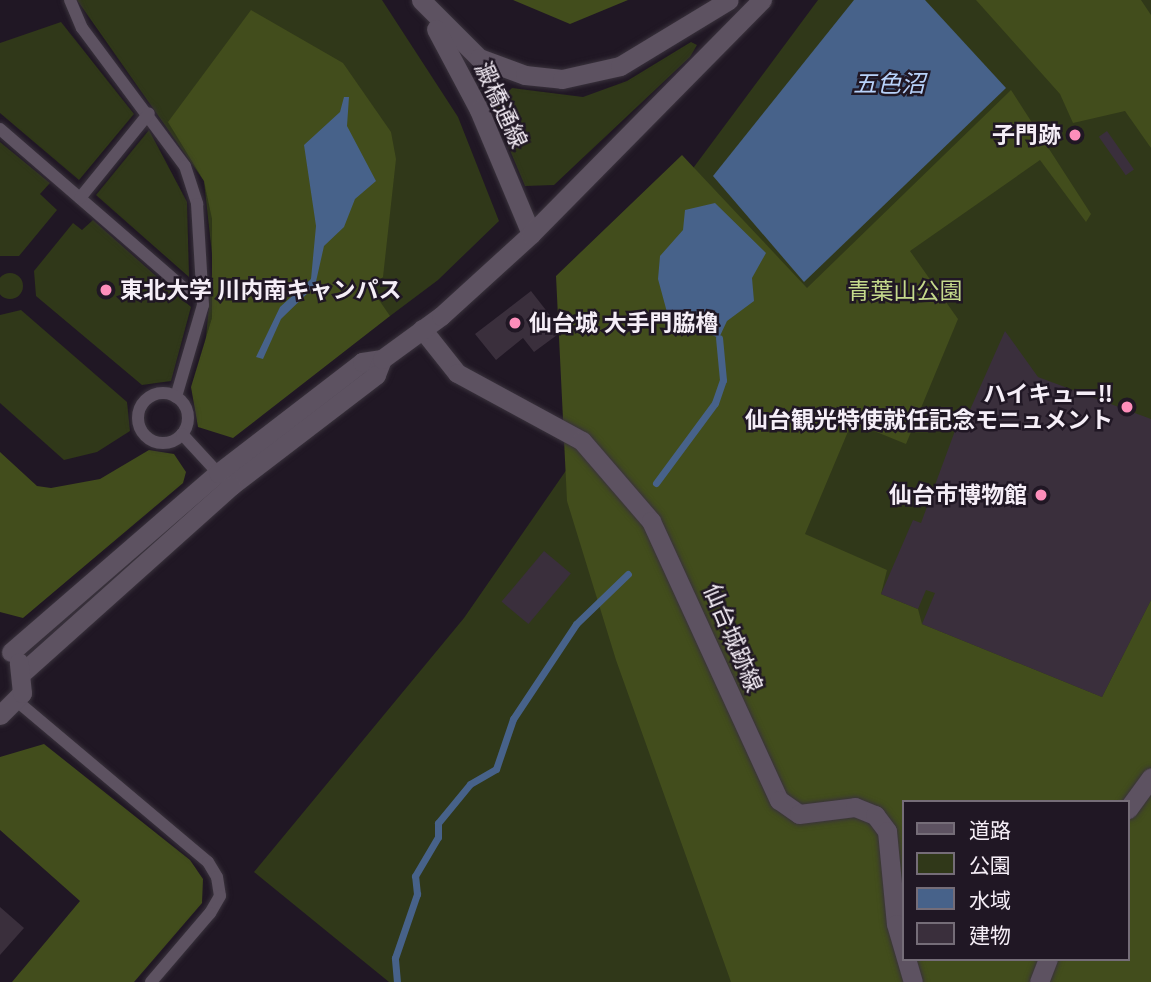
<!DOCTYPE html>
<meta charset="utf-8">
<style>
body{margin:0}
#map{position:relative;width:1151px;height:982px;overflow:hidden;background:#201724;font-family:Ubuntu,"Noto Sans JP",sans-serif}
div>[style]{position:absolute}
.green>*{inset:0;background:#303819}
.round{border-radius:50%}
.forest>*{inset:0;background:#424d1c}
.water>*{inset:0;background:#47628a}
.stream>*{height:7px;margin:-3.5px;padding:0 3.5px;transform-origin:3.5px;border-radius:3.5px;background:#47628a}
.building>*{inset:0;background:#3a2f3c;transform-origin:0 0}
.roads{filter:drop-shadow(0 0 2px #39323c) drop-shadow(0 0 2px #39323c)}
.service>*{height:12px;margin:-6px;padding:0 6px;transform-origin:6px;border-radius:6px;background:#5d5261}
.service>.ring{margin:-6px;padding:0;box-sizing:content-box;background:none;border:12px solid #5d5261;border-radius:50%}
.minor>*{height:19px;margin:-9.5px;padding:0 9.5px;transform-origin:9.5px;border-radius:9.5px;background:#5d5261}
.tertiary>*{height:19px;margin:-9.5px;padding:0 9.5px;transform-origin:9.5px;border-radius:9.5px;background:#5d5261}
.dots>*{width:19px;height:19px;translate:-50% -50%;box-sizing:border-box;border:4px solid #201724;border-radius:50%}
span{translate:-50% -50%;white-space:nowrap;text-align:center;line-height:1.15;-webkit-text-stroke:5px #201724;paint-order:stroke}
.street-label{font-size:23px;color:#f5eef7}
.poi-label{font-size:23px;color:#f5eef7;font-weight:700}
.right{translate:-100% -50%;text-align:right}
.left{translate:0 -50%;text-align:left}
.park-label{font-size:23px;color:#c5da8c}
.water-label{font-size:24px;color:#b8d2fa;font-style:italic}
.legend{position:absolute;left:902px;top:800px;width:228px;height:161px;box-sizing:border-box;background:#201724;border:2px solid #756d78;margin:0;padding:9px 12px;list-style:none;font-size:21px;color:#f5eef7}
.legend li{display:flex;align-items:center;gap:14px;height:35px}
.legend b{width:35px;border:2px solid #756d78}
</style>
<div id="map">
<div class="green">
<div style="clip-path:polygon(77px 0,382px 0,458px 117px,499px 221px,438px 280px,390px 316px,204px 358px,213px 263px,204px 181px)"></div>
<div style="clip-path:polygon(818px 0,1151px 0,1151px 982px,1128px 959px,1128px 802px,904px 802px,662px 210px)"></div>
<div style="clip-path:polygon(61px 22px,134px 114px,79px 180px,0 113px,0 43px)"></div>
<div style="clip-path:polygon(691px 42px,697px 45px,690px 57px,554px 185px,525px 186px,492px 108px,512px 88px,583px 97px,627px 81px)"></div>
<div style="clip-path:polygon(149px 130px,187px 202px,189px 277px,96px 195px)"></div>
<div style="clip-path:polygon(0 142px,50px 183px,40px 194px,57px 210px,19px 256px,0 256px)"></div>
<div style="clip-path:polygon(93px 220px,191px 307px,171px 381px,142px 385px,36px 296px,34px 271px,73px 223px,82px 230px)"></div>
<div class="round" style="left:-3px;top:273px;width:26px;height:26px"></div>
<div style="clip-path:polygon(21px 310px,127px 402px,130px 431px,97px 452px,64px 460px,0 403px,0 315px)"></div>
<div style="clip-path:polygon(576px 456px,809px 982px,389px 982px,254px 872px,464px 618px)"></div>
</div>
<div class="forest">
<div style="clip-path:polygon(513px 0,628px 0,570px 24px)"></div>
<div style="clip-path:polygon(976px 0,1141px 0,1151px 15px,1151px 148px,1125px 111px,1073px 123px,1060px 94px)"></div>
<div style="clip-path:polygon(251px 10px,343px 63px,391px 132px,396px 159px,383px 277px,370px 287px,390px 316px,233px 438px,198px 427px,191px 387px,212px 318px,212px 219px,204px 181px,168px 122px)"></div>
<div style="clip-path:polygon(evenodd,1011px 90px,1091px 214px,1086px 222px,1040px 160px,910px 251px,958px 319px,906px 444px,852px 422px,805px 534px,887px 570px,881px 594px,918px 609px,922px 624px,1102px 697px,1151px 600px,1151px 982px,731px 982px,616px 660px,567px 501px,556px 276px,682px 155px,807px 288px,1011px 90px,904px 802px,1128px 802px,1128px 959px,904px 959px,904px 802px)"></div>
<div style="clip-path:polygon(149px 450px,174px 454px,186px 472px,183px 483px,23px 618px,0 612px,0 452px,37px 486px,51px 488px,100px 479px)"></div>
<div style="clip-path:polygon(44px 744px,190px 860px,203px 879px,202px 903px,134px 982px,12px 982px,80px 901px,0 830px,0 757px)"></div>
</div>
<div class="water">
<div style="clip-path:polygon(854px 0,925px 0,1006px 88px,804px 282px,713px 176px)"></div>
<div style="clip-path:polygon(344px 97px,349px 97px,347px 126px,376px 181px,355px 199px,344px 227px,324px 246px,315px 286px,281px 319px,263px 359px,256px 357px,280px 307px,311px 279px,316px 226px,304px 145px,340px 112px)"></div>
<div style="clip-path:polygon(715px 203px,766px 253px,752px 278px,754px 301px,727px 321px,719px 338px,702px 331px,690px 309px,675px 319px,668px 316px,658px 279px,660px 256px,683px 230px,685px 210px)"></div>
</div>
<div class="stream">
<div style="left:656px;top:483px;width:99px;rotate:-53.6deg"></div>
<div style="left:715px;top:403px;width:24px;rotate:-71deg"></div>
<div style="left:723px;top:380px;width:42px;rotate:-95.4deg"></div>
<div style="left:397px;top:982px;width:24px;rotate:-95deg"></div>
<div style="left:395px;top:958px;width:68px;rotate:-71deg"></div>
<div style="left:417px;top:894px;width:18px;rotate:-96deg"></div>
<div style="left:415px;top:876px;width:45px;rotate:-59.5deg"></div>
<div style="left:438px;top:837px;width:14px;rotate:-90deg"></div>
<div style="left:438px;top:823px;width:50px;rotate:-50.6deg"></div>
<div style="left:470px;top:784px;width:30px;rotate:-30deg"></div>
<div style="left:496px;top:769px;width:53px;rotate:-71.2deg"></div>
<div style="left:513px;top:719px;width:114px;rotate:-56.4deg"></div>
<div style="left:576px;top:624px;width:72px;rotate:-43.9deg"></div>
</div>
<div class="building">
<div style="left:1107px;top:131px;width:47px;height:10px;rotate:55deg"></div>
<div style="clip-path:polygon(531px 291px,556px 323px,551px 327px,557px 335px,534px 352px,523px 338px,496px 360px,475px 334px)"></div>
<div style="clip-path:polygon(1005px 331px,1038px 377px,1151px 419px,1151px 600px,1102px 697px,922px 624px,935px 593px,926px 590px,918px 609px,881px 594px,913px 520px,921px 523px,963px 409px,969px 412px)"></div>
<div style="left:544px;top:551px;width:35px;height:66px;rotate:40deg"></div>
<div style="clip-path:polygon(0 907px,24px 928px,0 955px)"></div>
</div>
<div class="roads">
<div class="service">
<div style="left:70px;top:0;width:30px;rotate:67deg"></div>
<div style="left:82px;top:28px;width:172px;rotate:53.3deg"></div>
<div style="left:185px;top:166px;width:40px;rotate:72deg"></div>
<div style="left:197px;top:204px;width:101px;rotate:86.6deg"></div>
<div style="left:203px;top:305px;width:96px;rotate:106.4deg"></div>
<div style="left:0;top:129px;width:246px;rotate:40.9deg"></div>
<div style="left:80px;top:198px;width:109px;rotate:-50.9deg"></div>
<div class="ring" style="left:138px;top:393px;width:38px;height:38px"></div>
<div style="left:182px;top:434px;width:53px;rotate:47.3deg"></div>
<div style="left:18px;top:702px;width:248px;rotate:40.1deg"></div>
<div style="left:208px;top:862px;width:17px;rotate:59deg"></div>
<div style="left:217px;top:877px;width:19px;rotate:81deg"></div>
<div style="left:220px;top:896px;width:20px;rotate:120deg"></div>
<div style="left:210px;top:913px;width:91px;rotate:130.5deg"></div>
</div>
<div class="minor">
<div style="left:11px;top:652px;width:274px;rotate:-40.9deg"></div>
<div style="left:218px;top:473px;width:182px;rotate:-37.6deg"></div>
<div style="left:362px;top:362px;width:20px;rotate:-9deg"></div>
<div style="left:382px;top:359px;width:17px;rotate:111deg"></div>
<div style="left:376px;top:375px;width:183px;rotate:142.6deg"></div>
<div style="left:231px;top:486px;width:279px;rotate:138.2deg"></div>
<div style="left:0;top:715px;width:31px;rotate:-45deg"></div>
<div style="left:22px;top:693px;width:31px;rotate:-96deg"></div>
<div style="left:1128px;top:809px;width:39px;rotate:-54deg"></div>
<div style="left:1039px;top:982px;width:25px;rotate:-69deg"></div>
</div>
<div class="tertiary">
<div style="left:421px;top:0;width:82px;rotate:45deg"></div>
<div style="left:479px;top:58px;width:49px;rotate:20.3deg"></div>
<div style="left:525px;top:75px;width:37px;rotate:6deg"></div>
<div style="left:562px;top:79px;width:59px;rotate:-12.6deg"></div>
<div style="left:620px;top:66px;width:127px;rotate:-31.2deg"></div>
<div style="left:436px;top:29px;width:92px;rotate:62deg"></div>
<div style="left:479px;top:110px;width:134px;rotate:67.2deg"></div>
<div style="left:422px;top:329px;width:56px;rotate:51.5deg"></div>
<div style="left:457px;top:373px;width:142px;rotate:28.5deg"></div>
<div style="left:582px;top:441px;width:106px;rotate:49.2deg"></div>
<div style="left:651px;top:521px;width:307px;rotate:65.4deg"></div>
<div style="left:779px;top:800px;width:24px;rotate:35deg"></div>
<div style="left:799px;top:814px;width:56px;rotate:-7.1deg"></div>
<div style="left:855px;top:807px;width:22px;rotate:22deg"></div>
<div style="left:875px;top:815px;width:20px;rotate:53deg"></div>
<div style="left:887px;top:831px;width:93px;rotate:84.5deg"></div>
<div style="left:896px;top:924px;width:60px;rotate:73.7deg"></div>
<div style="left:382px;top:359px;width:73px;rotate:-36.1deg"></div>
<div style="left:441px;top:316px;width:122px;rotate:-42.3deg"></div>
<div style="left:531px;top:234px;width:329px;rotate:-45.4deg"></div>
</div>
</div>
<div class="dots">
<div style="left:1075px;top:135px;background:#fe8ebb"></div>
<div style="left:106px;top:290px;background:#fe8ebb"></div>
<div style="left:515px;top:323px;background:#fe8ebb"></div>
<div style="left:1127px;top:407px;background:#fe8ebb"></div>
<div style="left:1041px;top:495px;background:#fe8ebb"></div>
</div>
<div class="street-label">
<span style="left:501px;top:105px;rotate:65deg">澱橋通線</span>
<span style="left:733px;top:638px;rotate:67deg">仙台城跡線</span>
</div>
<div class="poi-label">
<span class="right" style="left:1061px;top:135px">子門跡</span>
<span class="left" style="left:120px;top:290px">東北大学 川内南キャンパス</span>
<span class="left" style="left:529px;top:323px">仙台城 大手門脇櫓</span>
<span class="right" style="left:1113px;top:407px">ハイキュー‼<br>仙台観光特使就任記念モニュメント</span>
<span class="right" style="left:1027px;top:495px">仙台市博物館</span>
</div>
<div class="park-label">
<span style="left:905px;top:291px">青葉山公園</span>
</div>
<div class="water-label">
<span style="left:889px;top:84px">五色沼</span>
</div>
<ul class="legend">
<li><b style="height:9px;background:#5d5261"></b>道路</li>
<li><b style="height:19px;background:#303819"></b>公園</li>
<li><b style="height:19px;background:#47628a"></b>水域</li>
<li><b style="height:19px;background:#3a2f3c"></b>建物</li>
</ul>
</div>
